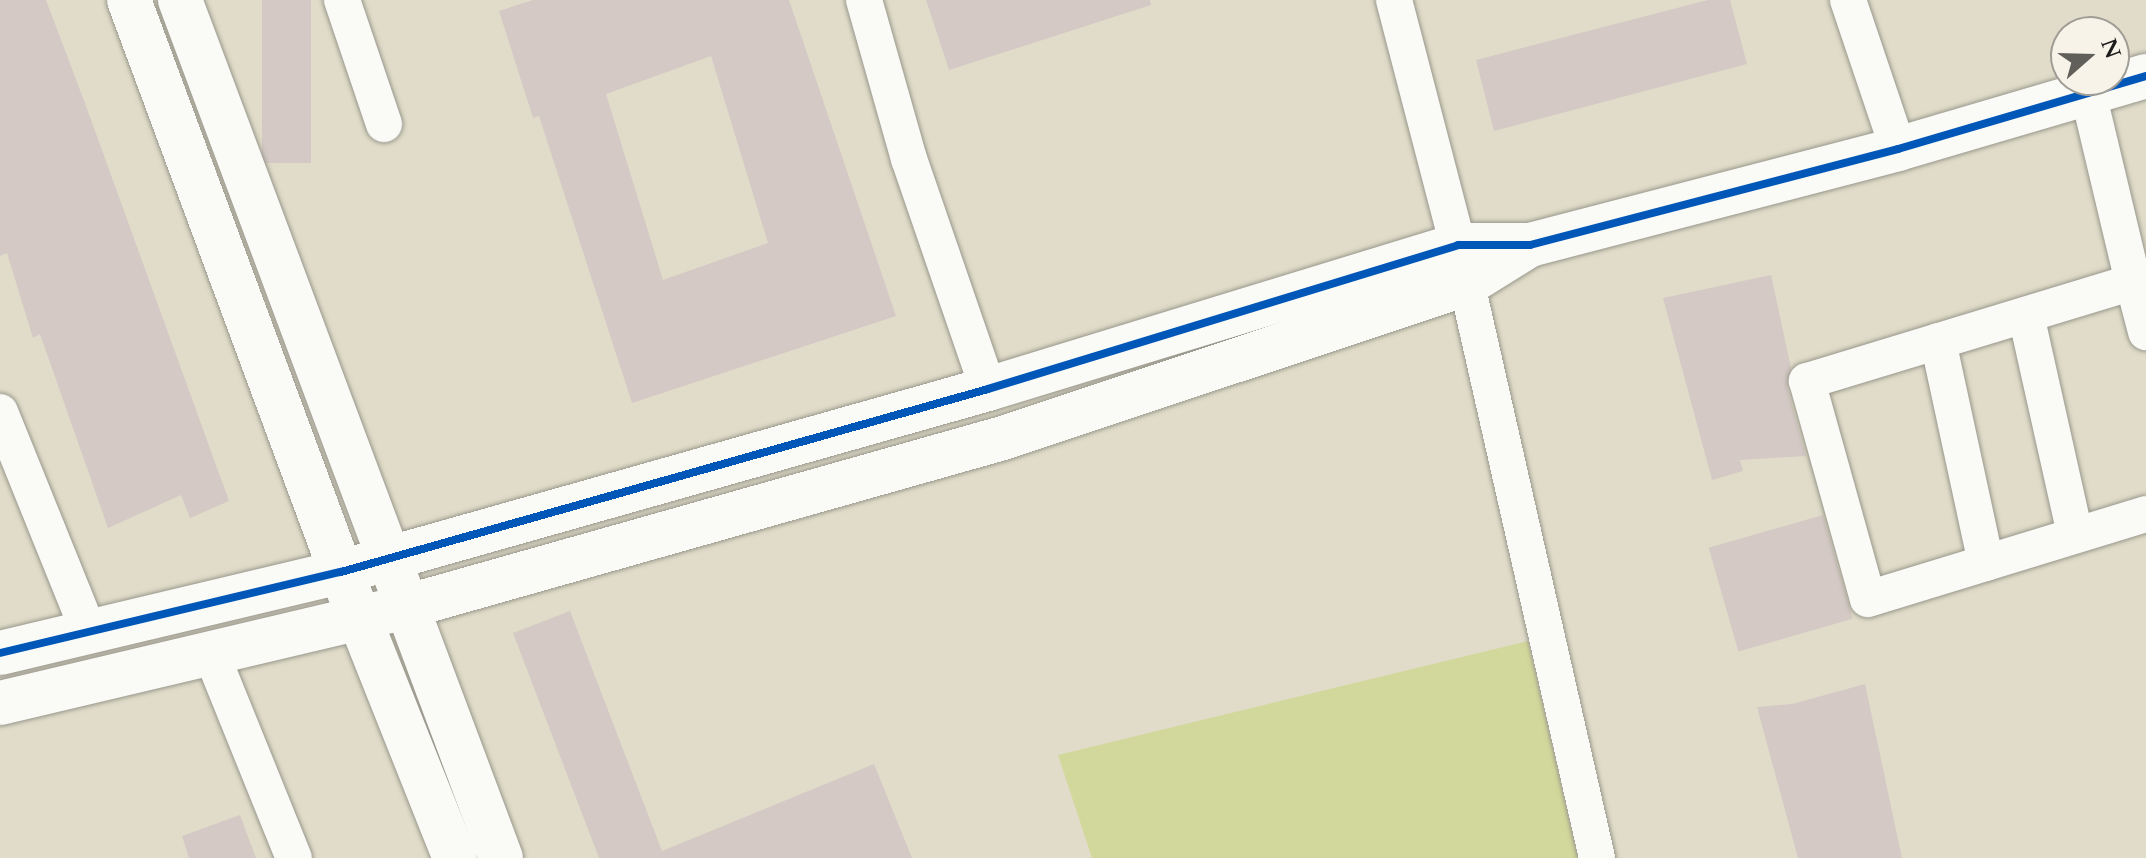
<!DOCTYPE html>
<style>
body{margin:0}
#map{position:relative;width:2146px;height:858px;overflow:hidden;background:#e0dcc9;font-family:Cardo,serif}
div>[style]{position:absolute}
.green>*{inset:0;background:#d2d89b}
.building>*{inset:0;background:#d4c9c5;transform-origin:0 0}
.roads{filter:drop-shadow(0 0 2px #99978c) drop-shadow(0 0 2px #99978c)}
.minor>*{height:36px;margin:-18px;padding:0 18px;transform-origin:18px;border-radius:18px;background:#fafaf7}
.tertiary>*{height:44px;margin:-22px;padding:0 22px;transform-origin:22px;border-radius:22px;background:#fafaf7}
.secondary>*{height:44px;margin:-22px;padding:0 22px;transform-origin:22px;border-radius:22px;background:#fafaf7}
.cycleway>*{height:8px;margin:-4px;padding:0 4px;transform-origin:4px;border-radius:4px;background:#0057b8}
span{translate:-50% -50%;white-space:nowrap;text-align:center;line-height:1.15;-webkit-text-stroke:6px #f7f3e8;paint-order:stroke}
.north{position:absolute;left:2050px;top:16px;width:80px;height:80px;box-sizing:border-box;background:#f7f3e8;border:2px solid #9f9d96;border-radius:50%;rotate:70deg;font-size:22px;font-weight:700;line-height:32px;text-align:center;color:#1c1c1c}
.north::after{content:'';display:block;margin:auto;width:28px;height:36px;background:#615f59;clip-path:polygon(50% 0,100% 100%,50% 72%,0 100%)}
</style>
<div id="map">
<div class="green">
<div style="clip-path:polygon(1528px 641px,1578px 858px,1092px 858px,1058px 755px)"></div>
</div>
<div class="building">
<div style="clip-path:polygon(0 0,46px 0,86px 106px,229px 501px,190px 518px,181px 495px,108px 528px,40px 334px,33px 338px,7px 253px,0 256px)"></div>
<div style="left:262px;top:0;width:49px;height:163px"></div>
<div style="clip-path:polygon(evenodd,533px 0,789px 0,896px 316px,632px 403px,539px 116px,533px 118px,499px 11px,533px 0,711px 56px,768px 243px,663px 280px,606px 94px,711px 56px)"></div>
<div style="clip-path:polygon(926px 0,1150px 0,1151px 5px,949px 70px)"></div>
<div style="clip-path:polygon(1708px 0,1730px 0,1747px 64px,1494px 131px,1476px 60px)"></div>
<div style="clip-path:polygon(1771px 275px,1791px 368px,1787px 387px,1806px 456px,1740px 460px,1743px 471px,1712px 480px,1663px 298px)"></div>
<div style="left:1823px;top:515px;width:108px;height:119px;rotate:74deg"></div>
<div style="clip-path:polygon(570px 611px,662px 851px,874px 764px,912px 858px,599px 858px,513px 633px)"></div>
<div style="clip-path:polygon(1865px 684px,1902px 858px,1798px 858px,1757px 707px,1792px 704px)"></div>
<div style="clip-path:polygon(240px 815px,256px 858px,189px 858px,182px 836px)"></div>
</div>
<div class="roads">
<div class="minor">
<div style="left:342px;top:0;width:131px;rotate:71.3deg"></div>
<div style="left:864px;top:0;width:165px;rotate:74.2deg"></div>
<div style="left:909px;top:159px;width:243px;rotate:71deg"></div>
<div style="left:1394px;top:0;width:253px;rotate:75.4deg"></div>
<div style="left:1458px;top:245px;width:629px;rotate:77.22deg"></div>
<div style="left:1848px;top:0;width:157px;rotate:71.4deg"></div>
<div style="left:2088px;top:93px;width:194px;rotate:76.6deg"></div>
<div style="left:2133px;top:282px;width:341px;rotate:163.1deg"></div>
<div style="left:1807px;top:381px;width:226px;rotate:74.4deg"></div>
<div style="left:1868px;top:599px;width:291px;rotate:-17deg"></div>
<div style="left:2133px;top:282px;width:52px;rotate:75.4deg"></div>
<div style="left:2026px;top:315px;width:225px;rotate:77.4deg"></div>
<div style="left:1938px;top:341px;width:227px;rotate:77.8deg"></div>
<div style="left:0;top:412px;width:237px;rotate:68deg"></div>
<div style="left:211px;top:653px;width:221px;rotate:68deg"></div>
</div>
<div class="tertiary">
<div style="left:0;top:653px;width:350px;rotate:-13.4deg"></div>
<div style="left:341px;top:572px;width:672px;rotate:-15.79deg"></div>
<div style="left:988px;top:389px;width:492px;rotate:-17deg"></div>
<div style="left:1458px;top:245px;width:72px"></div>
<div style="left:1530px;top:245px;width:380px;rotate:-14.6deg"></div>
<div style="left:1898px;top:149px;width:259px;rotate:-16.4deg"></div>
<div style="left:0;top:703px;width:416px;rotate:-13.3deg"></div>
<div style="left:405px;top:607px;width:621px;rotate:-15.78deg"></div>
<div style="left:1003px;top:438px;width:489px;rotate:-18.4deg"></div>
<div style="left:1467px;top:284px;width:74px;rotate:-31.8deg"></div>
</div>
<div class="secondary">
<div style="left:129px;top:0;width:610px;rotate:69.66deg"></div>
<div style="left:341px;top:572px;width:308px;rotate:68.3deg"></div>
<div style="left:180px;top:0;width:916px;rotate:69.49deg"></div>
</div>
</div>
<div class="cycleway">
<div style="left:0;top:653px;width:350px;rotate:-13.4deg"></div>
<div style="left:341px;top:572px;width:672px;rotate:-15.79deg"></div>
<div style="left:988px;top:389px;width:492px;rotate:-17deg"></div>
<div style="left:1458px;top:245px;width:72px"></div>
<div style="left:1530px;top:245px;width:380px;rotate:-14.6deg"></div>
<div style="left:1898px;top:149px;width:259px;rotate:-16.4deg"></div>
</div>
<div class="north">N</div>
</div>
